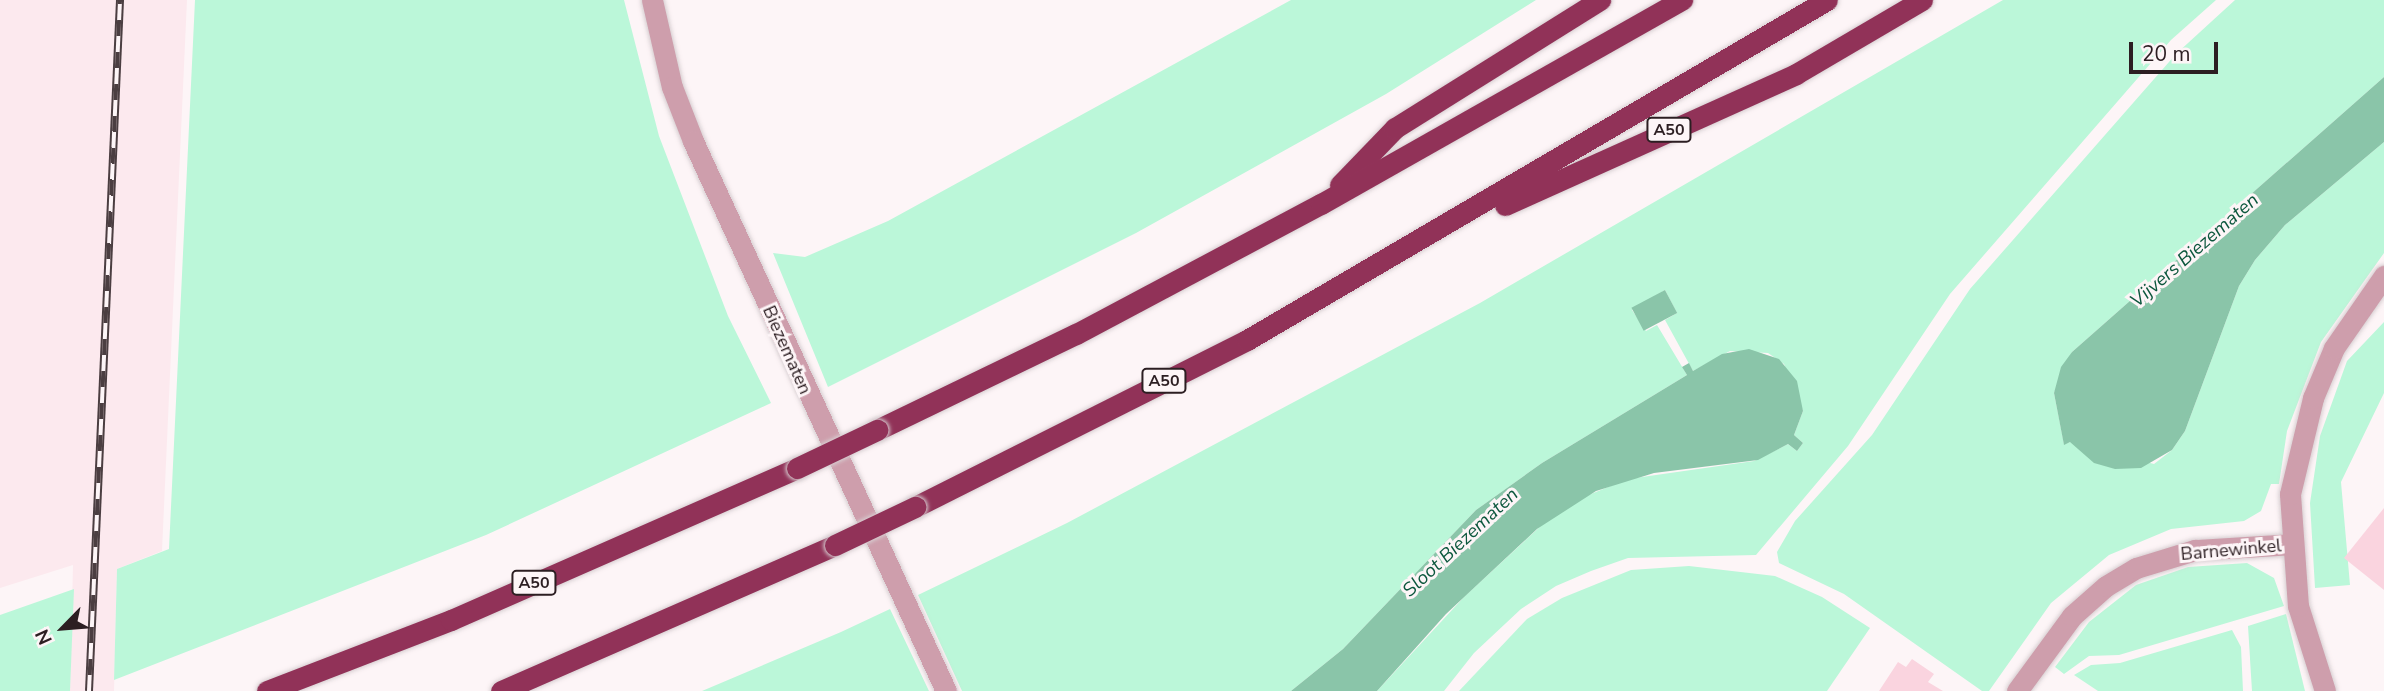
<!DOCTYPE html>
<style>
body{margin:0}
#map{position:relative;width:2384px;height:691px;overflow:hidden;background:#fdf5f7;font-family:"Nunito Sans",sans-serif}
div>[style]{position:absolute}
.built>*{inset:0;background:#fce9ee}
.green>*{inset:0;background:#bbf7d9}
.water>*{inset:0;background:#8ac5a9;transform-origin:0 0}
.building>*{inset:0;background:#fad4df}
.roads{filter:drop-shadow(0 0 2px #d7ced1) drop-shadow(0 0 2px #d7ced1)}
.minor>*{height:21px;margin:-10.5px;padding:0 10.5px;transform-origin:10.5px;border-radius:10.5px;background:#ce9eac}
.highway>*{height:21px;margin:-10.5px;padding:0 10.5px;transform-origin:10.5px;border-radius:10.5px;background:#913258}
.rail>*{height:8px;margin-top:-4px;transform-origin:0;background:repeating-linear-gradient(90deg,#fdf5f7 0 16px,#4b3e41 0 32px);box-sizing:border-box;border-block:2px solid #4b3e41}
.bridges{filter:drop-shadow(0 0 2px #d7ced1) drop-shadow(0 0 2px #d7ced1)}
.highway-bridge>*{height:21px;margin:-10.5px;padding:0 10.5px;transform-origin:10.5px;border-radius:10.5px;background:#913258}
span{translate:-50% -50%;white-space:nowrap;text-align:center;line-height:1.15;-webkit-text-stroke:6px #fdf5f7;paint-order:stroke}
.shield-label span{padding:2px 5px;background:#fdf5f7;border:2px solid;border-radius:5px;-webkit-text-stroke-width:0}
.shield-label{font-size:16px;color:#2c1e22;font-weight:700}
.street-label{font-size:18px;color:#2c1e22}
.water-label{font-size:19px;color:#0c573d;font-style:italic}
.north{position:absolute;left:28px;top:593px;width:70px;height:70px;-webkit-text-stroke:5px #fdf5f7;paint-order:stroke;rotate:245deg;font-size:19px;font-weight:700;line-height:28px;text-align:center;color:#2c1e22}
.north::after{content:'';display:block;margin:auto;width:24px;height:32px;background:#2c1e22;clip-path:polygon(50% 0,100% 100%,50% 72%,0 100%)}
.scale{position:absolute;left:2129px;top:42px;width:89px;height:32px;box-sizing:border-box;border:4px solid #2c1e22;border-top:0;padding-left:9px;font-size:21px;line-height:24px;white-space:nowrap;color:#2c1e22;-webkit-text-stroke:5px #fdf5f7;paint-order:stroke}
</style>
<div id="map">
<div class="built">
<div style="clip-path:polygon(0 0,187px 0,162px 551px,117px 569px,114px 691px,70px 691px,73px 565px,0 588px)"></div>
</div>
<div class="green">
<div style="clip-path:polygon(195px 0,624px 0,659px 136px,728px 316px,771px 403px,486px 535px,114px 680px,117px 569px,169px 549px)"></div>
<div style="clip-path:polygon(1291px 0,1536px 0,1386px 94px,1136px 233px,828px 387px,773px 253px,805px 257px,888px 221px)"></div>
<div style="clip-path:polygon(2003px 0,2216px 0,2171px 40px,1950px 294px,1848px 446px,1756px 555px,1628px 558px,1591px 571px,1556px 586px,1521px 609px,1474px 653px,1444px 691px,1377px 691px,1464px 597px,1544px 523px,1581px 498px,1628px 479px,1754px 461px,1788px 444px,1797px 451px,1803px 443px,1794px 435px,1803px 411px,1784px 364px,1768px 353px,1730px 351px,1693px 371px,1665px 320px,1677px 313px,1665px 290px,1632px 310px,1646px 331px,1657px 325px,1687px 375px,1542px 463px,1476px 510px,1343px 649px,1291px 691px,962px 691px,918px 595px,1067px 523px,1480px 303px)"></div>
<div style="clip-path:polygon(2235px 0,2384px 0,2384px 77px,2072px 352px,2054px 393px,2064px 444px,2070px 442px,2154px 464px,2172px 450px,2185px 431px,2239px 286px,2255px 260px,2285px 225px,2384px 142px,2384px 253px,2321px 342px,2287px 431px,2279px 484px,2271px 484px,2261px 511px,2244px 521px,2171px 529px,2109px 555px,2051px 603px,1989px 691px,1982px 691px,1844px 594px,1779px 563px,1777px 552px,1795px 521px,1872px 435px,1970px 289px,2176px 54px)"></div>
<div style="clip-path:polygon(2384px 322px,2384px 393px,2341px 482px,2350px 585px,2315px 588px,2310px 503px,2320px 436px,2347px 361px)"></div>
<div style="clip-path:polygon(2247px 563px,2274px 578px,2284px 606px,2119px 655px,2089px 656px,2064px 674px,2055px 667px,2089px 622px,2136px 585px,2188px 567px)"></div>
<div style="clip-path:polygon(1689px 566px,1775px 576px,1822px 597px,1870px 628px,1827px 691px,1459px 691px,1527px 619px,1562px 598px,1631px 570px)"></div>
<div style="clip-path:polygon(74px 589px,70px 691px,0 691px,0 615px)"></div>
<div style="clip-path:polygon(890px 609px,929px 691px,702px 691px,841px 632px)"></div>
<div style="clip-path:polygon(2286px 614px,2305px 691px,2252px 691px,2248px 626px)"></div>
<div style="clip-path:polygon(2232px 630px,2241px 647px,2243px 691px,2098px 691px,2074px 675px,2091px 665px,2120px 663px)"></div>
</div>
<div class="water">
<div style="clip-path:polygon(2384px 77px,2384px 142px,2285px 225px,2255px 260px,2239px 286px,2185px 431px,2172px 450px,2141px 468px,2115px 469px,2094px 463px,2070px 442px,2064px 445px,2054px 393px,2061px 367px,2072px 352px)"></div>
<div style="left:1665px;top:290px;width:26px;height:38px;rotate:62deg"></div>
<div style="clip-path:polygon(1749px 349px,1779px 359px,1797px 381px,1803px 411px,1794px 435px,1803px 443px,1797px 451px,1788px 444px,1758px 460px,1654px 473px,1596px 491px,1537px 529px,1446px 614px,1377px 691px,1291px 691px,1343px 649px,1476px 510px,1542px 463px,1687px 375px,1682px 367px,1689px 363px,1693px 371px,1722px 354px)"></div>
</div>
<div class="building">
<div style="clip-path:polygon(2384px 508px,2384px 590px,2344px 558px)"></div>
<div style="clip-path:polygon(1912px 659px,1934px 674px,1928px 682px,1943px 691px,1879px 691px,1898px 662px,1906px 667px)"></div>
</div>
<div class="roads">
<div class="minor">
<div style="left:652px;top:0;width:89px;rotate:77.1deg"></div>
<div style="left:672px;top:87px;width:58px;rotate:68.7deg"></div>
<div style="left:693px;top:141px;width:605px;rotate:65.3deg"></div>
<div style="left:2017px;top:691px;width:93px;rotate:-53.7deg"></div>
<div style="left:2072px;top:616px;width:45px;rotate:-41.4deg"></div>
<div style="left:2106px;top:586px;width:35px;rotate:-31deg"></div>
<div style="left:2136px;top:568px;width:62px;rotate:-17deg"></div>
<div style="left:2195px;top:550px;width:97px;rotate:-3.5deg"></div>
<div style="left:2325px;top:691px;width:89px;rotate:-107.6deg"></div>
<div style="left:2298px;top:606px;width:112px;rotate:-94.1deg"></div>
<div style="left:2290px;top:494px;width:99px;rotate:-76.5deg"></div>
<div style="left:2313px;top:398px;width:54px;rotate:-67.2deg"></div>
<div style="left:2334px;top:348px;width:88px;rotate:-55.2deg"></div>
</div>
<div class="highway">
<div style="left:1340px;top:185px;width:79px;rotate:-46deg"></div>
<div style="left:1395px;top:128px;width:242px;rotate:-32deg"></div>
<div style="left:1505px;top:205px;width:319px;rotate:-24.2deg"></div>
<div style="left:1796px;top:74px;width:146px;rotate:-30.4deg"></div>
<div style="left:877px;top:430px;width:221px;rotate:-25.8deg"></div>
<div style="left:1076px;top:334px;width:277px;rotate:-28deg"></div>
<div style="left:1321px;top:204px;width:415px;rotate:-29.5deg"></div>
<div style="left:915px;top:507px;width:372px;rotate:-26.7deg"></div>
<div style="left:1247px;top:340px;width:672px;rotate:-30.38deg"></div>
<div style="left:267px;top:691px;width:197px;rotate:-21.1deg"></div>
<div style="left:451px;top:620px;width:378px;rotate:-23.7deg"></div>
<div style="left:501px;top:691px;width:365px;rotate:-23.6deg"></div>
</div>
</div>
<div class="rail">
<div style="left:89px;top:691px;width:692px;rotate:-87.43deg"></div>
</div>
<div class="bridges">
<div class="highway-bridge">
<div style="left:797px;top:468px;width:89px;rotate:-25.4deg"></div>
<div style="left:835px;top:545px;width:89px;rotate:-25.4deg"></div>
</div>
</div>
<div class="shield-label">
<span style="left:1669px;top:130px">A50</span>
<span style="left:1164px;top:381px">A50</span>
<span style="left:534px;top:583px">A50</span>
</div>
<div class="street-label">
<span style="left:787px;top:350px;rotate:66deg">Biezematen</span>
<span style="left:2231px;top:550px;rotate:-5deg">Barnewinkel</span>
</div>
<div class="water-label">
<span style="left:2195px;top:251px;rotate:-41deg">Vijvers Biezematen</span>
<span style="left:1461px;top:543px;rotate:-43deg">Sloot Biezematen</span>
</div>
<div class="north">N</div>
<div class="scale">20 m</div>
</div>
